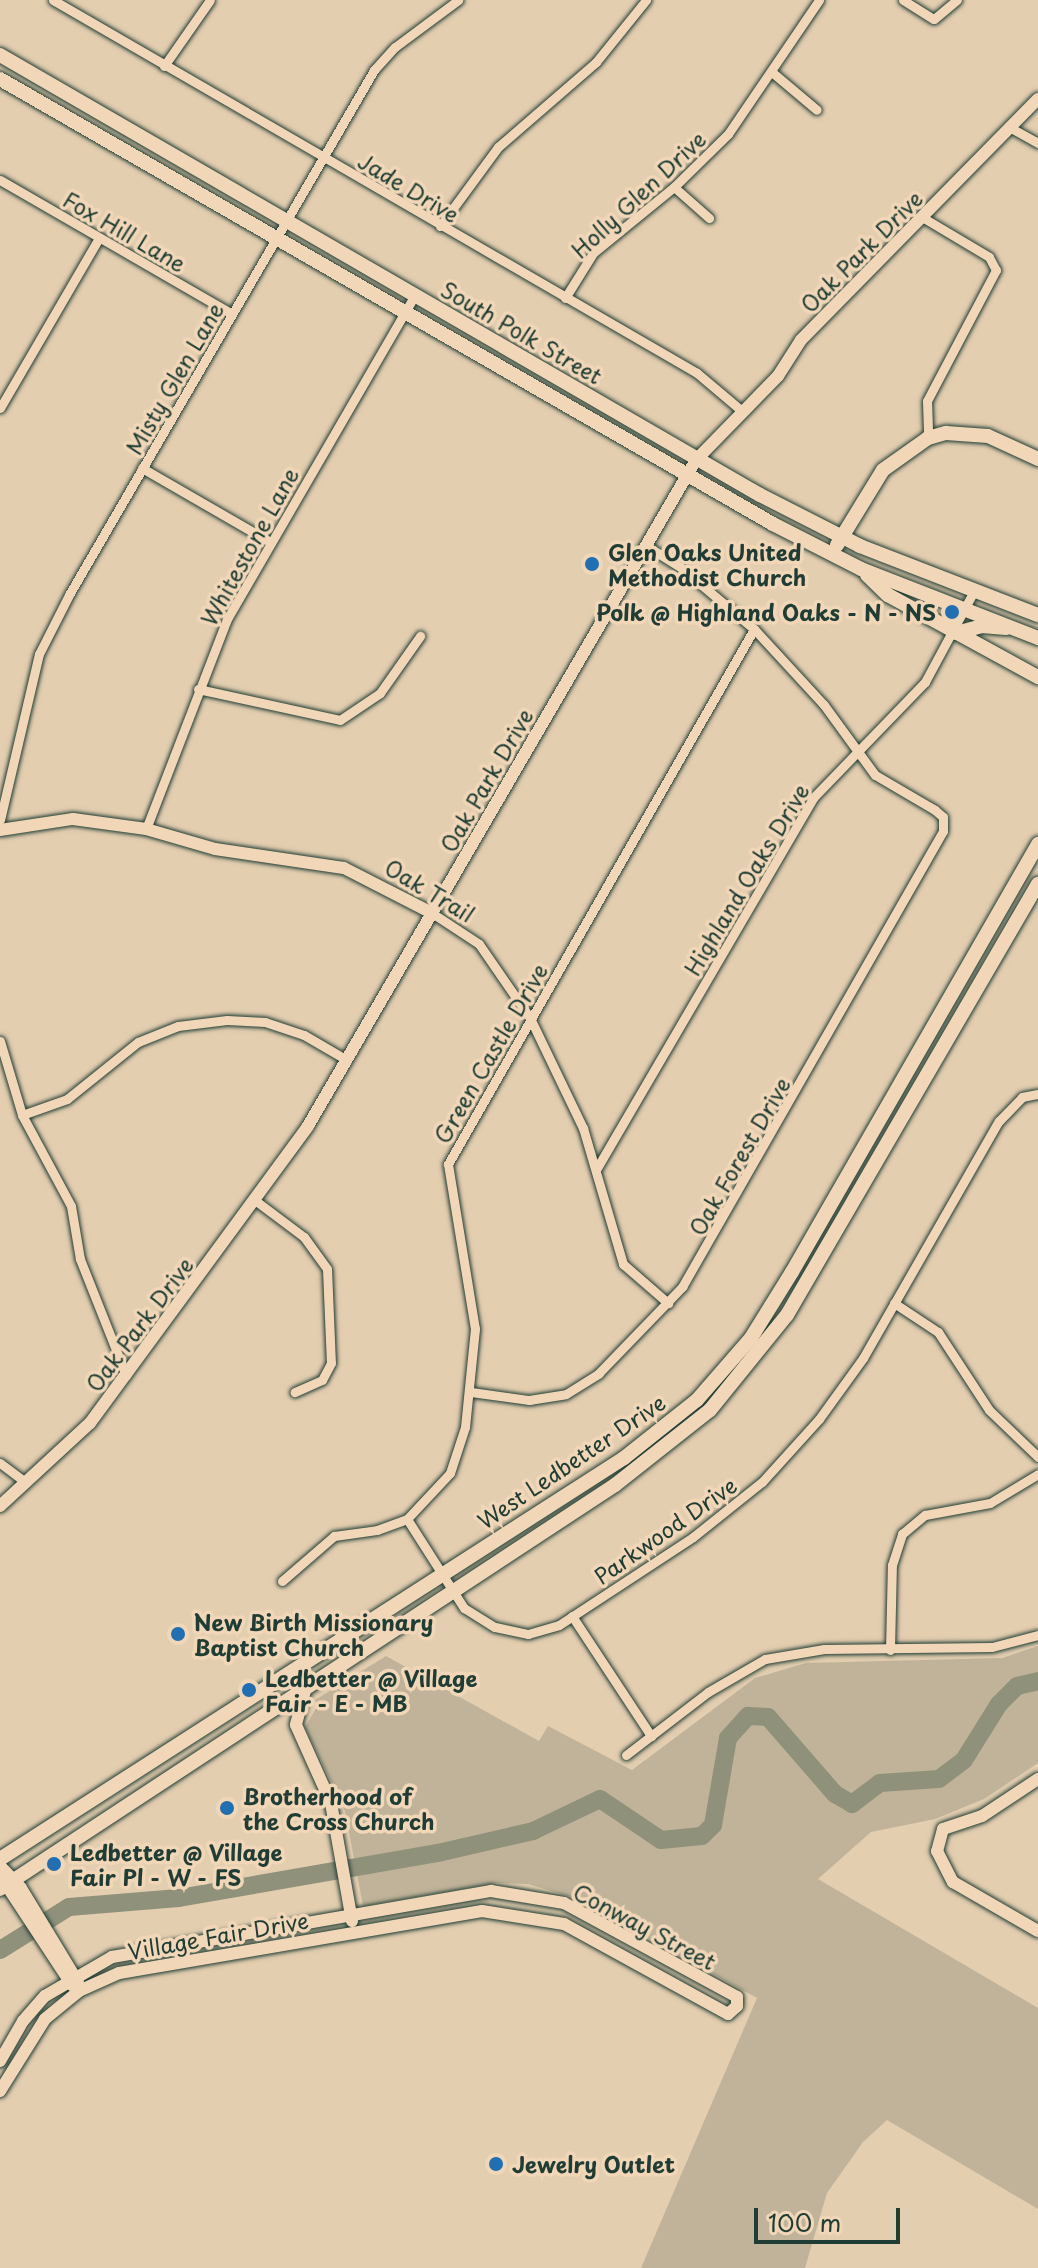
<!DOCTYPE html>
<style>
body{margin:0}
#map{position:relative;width:1038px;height:2268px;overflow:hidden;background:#e4ceb0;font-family:"Playpen Sans",sans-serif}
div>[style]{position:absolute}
.green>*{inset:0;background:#c0b399}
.river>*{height:18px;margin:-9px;padding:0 9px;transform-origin:9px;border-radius:9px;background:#90917b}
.roads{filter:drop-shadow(0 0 2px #1f3d34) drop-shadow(0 0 2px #1f3d34)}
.minor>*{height:9px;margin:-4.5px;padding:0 4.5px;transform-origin:4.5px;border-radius:4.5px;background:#f1d7b8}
.tertiary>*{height:12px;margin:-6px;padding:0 6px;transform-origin:6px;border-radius:6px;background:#f1d7b8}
.secondary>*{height:14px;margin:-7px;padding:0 7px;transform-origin:7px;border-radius:7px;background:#f1d7b8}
.primary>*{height:14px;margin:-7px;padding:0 7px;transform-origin:7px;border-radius:7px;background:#f1d7b8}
.dots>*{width:22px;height:22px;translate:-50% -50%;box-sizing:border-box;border:4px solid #f1d7b8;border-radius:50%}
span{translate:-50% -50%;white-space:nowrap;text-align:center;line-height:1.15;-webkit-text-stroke:7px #f1d7b8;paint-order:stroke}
.street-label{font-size:22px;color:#1f3d34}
.poi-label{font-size:22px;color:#1f3d34;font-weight:700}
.left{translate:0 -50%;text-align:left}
.right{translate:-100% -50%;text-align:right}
.scale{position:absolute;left:754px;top:2208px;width:146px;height:36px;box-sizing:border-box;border:4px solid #1f3d34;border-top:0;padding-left:10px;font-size:24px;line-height:28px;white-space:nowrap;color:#1f3d34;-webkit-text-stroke:6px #f1d7b8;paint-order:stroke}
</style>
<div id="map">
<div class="green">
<div style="clip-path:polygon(1038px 1646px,1038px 1763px,984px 1799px,935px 1819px,871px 1832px,818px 1879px,1038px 2008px,1038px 2209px,887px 2120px,863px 2142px,827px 2193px,805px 2268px,641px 2268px,757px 1998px,575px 1898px,528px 1884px,497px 1883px,363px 1906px,345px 1811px,305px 1727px,318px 1705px,315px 1700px,386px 1656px,539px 1741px,548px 1726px,632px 1770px,755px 1678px,806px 1663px,1002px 1658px)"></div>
</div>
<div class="river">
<div style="left:0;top:1950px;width:81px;rotate:-31.9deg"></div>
<div style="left:69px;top:1907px;width:110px;rotate:-4.7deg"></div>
<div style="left:179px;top:1898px;width:263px;rotate:-9.9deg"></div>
<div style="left:438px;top:1853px;width:98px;rotate:-13deg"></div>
<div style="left:533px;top:1831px;width:74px;rotate:-25.5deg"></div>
<div style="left:600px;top:1799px;width:73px;rotate:33.9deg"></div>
<div style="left:661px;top:1840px;width:41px;rotate:-5.6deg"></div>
<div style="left:702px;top:1836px;width:16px;rotate:-45deg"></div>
<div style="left:713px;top:1825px;width:88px;rotate:-80.2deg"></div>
<div style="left:728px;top:1738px;width:30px;rotate:-48deg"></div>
<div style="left:748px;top:1716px;width:20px;rotate:3deg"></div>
<div style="left:768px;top:1717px;width:102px;rotate:49deg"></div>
<div style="left:835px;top:1794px;width:20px;rotate:30deg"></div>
<div style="left:852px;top:1804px;width:35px;rotate:-37deg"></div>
<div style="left:880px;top:1783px;width:59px;rotate:-3.9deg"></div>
<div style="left:939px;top:1779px;width:31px;rotate:-37deg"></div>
<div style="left:964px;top:1760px;width:66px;rotate:-58deg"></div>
<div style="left:999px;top:1704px;width:25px;rotate:-45deg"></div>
<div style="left:1017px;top:1686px;width:22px;rotate:-13deg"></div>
</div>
<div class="roads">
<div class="minor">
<div style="left:53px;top:0;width:744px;rotate:30.08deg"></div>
<div style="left:697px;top:373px;width:59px;rotate:40.2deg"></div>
<div style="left:903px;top:0;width:36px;rotate:32deg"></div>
<div style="left:934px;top:19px;width:30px;rotate:-40deg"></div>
<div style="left:164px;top:66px;width:80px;rotate:-55.1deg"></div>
<div style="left:773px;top:73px;width:57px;rotate:40.1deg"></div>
<div style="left:1011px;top:128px;width:31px;rotate:29deg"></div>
<div style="left:0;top:180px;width:268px;rotate:30deg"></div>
<div style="left:674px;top:187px;width:47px;rotate:41.5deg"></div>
<div style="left:922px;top:217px;width:78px;rotate:30.8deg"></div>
<div style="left:989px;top:257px;width:15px;rotate:62deg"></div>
<div style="left:996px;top:270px;width:148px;rotate:117.8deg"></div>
<div style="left:927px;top:401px;width:37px;rotate:88deg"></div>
<div style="left:440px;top:226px;width:98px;rotate:-53.7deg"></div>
<div style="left:498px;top:147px;width:130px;rotate:-40.9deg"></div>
<div style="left:596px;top:62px;width:80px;rotate:-51.1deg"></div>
<div style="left:565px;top:298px;width:53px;rotate:-58.1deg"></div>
<div style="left:593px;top:253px;width:104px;rotate:-39.2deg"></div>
<div style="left:674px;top:187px;width:76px;rotate:-44.5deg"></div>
<div style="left:728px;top:134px;width:162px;rotate:-55.8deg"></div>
<div style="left:0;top:408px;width:197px;rotate:-59.8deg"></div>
<div style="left:142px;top:468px;width:148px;rotate:30deg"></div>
<div style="left:198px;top:689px;width:145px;rotate:12.3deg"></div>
<div style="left:340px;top:720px;width:48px;rotate:-34deg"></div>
<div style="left:380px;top:693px;width:70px;rotate:-54.9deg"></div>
<div style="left:0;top:820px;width:171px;rotate:-76.8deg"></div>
<div style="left:39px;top:654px;width:68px;rotate:-63.1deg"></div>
<div style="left:70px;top:593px;width:605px;rotate:-59.83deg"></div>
<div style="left:374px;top:70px;width:31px;rotate:-48deg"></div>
<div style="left:395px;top:47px;width:79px;rotate:-36.7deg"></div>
<div style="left:146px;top:829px;width:225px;rotate:-68.9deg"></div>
<div style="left:227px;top:619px;width:373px;rotate:-59.9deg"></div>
<div style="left:432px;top:913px;width:56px;rotate:33.4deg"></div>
<div style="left:479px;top:944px;width:90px;rotate:55.4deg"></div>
<div style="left:530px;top:1018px;width:122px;rotate:64.3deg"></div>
<div style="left:583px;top:1128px;width:142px;rotate:73.6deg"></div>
<div style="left:623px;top:1264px;width:60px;rotate:40.9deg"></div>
<div style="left:0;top:1041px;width:77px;rotate:73.4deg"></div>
<div style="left:22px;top:1115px;width:103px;rotate:61.7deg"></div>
<div style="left:71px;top:1206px;width:54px;rotate:80.4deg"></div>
<div style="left:80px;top:1259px;width:125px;rotate:68.4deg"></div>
<div style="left:22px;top:1115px;width:48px;rotate:-19.6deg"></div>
<div style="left:67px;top:1099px;width:91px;rotate:-38.8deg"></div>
<div style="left:138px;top:1042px;width:43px;rotate:-21.8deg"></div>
<div style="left:178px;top:1026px;width:49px;rotate:-7deg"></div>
<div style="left:227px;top:1020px;width:38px;rotate:3deg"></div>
<div style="left:265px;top:1022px;width:41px;rotate:18.4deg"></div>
<div style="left:304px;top:1035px;width:50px;rotate:30.2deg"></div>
<div style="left:597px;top:1168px;width:428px;rotate:-59.7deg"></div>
<div style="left:813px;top:798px;width:161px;rotate:-46deg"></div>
<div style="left:925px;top:682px;width:106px;rotate:-61.7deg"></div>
<div style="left:256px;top:1201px;width:60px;rotate:36.9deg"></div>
<div style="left:304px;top:1237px;width:39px;rotate:54deg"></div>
<div style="left:327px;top:1269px;width:94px;rotate:87.6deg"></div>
<div style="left:331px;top:1363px;width:19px;rotate:118deg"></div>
<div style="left:322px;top:1380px;width:30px;rotate:156deg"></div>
<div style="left:894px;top:1303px;width:53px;rotate:33.4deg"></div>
<div style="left:938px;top:1332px;width:93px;rotate:56.8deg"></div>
<div style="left:989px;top:1410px;width:68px;rotate:43.8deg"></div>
<div style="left:471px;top:1392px;width:59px;rotate:7.9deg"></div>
<div style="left:529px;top:1400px;width:37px;rotate:-9deg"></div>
<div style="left:566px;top:1394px;width:39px;rotate:-32deg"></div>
<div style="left:599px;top:1373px;width:120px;rotate:-46deg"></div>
<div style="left:682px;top:1287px;width:525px;rotate:-60.21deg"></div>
<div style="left:943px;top:831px;width:14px;rotate:-90deg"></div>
<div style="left:943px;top:817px;width:11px;rotate:-139deg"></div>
<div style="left:935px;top:810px;width:69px;rotate:-149.7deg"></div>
<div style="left:875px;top:775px;width:87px;rotate:-126.1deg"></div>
<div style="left:824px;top:705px;width:103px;rotate:-132.6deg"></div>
<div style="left:754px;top:629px;width:97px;rotate:-140deg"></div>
<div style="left:680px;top:567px;width:41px;rotate:-147.8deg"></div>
<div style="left:0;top:1463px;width:31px;rotate:37deg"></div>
<div style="left:407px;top:1519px;width:106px;rotate:57.4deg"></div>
<div style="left:464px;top:1608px;width:36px;rotate:32deg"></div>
<div style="left:495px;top:1627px;width:34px;rotate:12deg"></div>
<div style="left:528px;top:1634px;width:32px;rotate:-16deg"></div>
<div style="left:559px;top:1625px;width:160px;rotate:-33.3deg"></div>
<div style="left:693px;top:1537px;width:88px;rotate:-38.6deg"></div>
<div style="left:762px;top:1482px;width:85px;rotate:-47.9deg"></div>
<div style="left:819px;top:1419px;width:75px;rotate:-54.2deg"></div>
<div style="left:863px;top:1358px;width:273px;rotate:-60.2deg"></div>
<div style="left:999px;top:1121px;width:33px;rotate:-46deg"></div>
<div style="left:1022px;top:1097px;width:16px;rotate:-11deg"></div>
<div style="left:282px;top:1581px;width:69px;rotate:-40.9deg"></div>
<div style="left:334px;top:1536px;width:43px;rotate:-7.9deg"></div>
<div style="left:377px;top:1530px;width:32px;rotate:-20deg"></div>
<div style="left:407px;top:1519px;width:63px;rotate:-46.9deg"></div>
<div style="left:450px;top:1473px;width:48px;rotate:-71.9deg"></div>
<div style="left:465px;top:1427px;width:99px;rotate:-84.2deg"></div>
<div style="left:475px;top:1329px;width:167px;rotate:-99.3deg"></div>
<div style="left:448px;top:1164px;width:616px;rotate:-60.23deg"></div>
<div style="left:572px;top:1616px;width:144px;rotate:56.6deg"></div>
<div style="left:890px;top:1650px;width:85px;rotate:-88.7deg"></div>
<div style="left:892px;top:1565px;width:33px;rotate:-72deg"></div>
<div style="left:902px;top:1534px;width:30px;rotate:-40deg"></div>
<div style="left:925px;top:1515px;width:66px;rotate:-10.5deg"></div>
<div style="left:990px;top:1503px;width:56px;rotate:-31.1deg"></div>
<div style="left:626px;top:1755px;width:103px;rotate:-37.5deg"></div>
<div style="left:708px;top:1692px;width:66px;rotate:-30.1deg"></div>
<div style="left:765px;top:1659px;width:60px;rotate:-9.6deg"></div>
<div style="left:824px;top:1649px;width:168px;rotate:-0.7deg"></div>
<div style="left:992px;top:1647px;width:48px;rotate:-14.6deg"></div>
</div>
<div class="tertiary">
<div style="left:0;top:830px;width:74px;rotate:-8.6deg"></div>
<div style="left:73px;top:819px;width:74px;rotate:7.8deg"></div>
<div style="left:146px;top:829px;width:72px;rotate:16.2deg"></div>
<div style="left:215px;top:849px;width:130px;rotate:8.4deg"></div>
<div style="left:344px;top:868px;width:99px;rotate:27.1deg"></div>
<div style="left:0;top:1506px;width:122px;rotate:-42.7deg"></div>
<div style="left:90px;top:1423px;width:368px;rotate:-53.7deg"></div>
<div style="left:308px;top:1126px;width:771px;rotate:-59.78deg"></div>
<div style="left:696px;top:460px;width:117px;rotate:-45.7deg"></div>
<div style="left:778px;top:376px;width:43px;rotate:-57.4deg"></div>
<div style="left:801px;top:340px;width:338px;rotate:-45.5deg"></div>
<div style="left:306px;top:1687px;width:39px;rotate:105deg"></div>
<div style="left:296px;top:1725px;width:85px;rotate:65.8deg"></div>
<div style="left:331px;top:1803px;width:120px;rotate:79.9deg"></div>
<div style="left:1038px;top:1779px;width:67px;rotate:146.5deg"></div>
<div style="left:982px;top:1816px;width:41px;rotate:161.6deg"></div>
<div style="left:943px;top:1829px;width:23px;rotate:105deg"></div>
<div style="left:937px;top:1851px;width:35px;rotate:63deg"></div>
<div style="left:953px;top:1882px;width:98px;rotate:30deg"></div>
<div style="left:0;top:1866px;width:30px;rotate:46deg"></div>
<div style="left:21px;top:1888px;width:110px;rotate:58.8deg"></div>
<div style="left:3px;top:1880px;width:126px;rotate:56.7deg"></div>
<div style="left:0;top:2061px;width:46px;rotate:-60.1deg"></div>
<div style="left:23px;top:2021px;width:33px;rotate:-49deg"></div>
<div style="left:45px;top:1996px;width:78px;rotate:-30.2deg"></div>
<div style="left:112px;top:1957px;width:385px;rotate:-9.9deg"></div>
<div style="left:491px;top:1891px;width:74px;rotate:9.3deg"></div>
<div style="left:564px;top:1903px;width:197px;rotate:28.5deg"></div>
<div style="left:737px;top:1997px;width:9px;rotate:90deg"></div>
<div style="left:737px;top:2006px;width:12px;rotate:138deg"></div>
<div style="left:728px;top:2014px;width:187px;rotate:-151.2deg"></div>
<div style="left:564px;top:1924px;width:83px;rotate:-171deg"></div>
<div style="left:482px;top:1911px;width:368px;rotate:170.3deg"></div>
<div style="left:119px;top:1973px;width:44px;rotate:155.8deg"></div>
<div style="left:79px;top:1991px;width:44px;rotate:140.5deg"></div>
<div style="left:45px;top:2019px;width:85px;rotate:122deg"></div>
</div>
<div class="secondary">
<div style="left:0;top:55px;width:878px;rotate:30.07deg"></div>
<div style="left:760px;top:495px;width:112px;rotate:27deg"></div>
<div style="left:860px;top:546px;width:191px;rotate:21.2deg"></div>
<div style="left:0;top:79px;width:892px;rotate:29.93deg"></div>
<div style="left:773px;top:524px;width:99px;rotate:27.1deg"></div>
<div style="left:861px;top:569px;width:190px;rotate:21.3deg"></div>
<div style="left:837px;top:545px;width:88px;rotate:-58.5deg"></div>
<div style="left:883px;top:470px;width:55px;rotate:-35.4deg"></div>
<div style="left:928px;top:438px;width:19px;rotate:-16deg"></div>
<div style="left:946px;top:433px;width:42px;rotate:4.1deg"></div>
<div style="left:988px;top:436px;width:55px;rotate:24.7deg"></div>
<div style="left:867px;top:575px;width:29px;rotate:44deg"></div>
<div style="left:888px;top:595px;width:171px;rotate:28.7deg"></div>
<div style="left:956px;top:633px;width:27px;rotate:-15deg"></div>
<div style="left:982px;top:626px;width:24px;rotate:5deg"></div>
</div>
<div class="primary">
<div style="left:0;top:1859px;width:742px;rotate:-32.73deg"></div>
<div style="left:624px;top:1458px;width:93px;rotate:-38.5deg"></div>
<div style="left:697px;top:1400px;width:82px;rotate:-48.9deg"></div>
<div style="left:751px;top:1338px;width:78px;rotate:-58.2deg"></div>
<div style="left:792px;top:1272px;width:494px;rotate:-60.1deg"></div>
<div style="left:0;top:1889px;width:736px;rotate:-33.3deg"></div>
<div style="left:615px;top:1485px;width:121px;rotate:-38.3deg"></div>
<div style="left:710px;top:1410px;width:122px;rotate:-51deg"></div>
<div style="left:787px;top:1315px;width:499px;rotate:-59.8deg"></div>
</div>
</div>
<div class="dots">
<div style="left:592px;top:564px;background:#1f6fb2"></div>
<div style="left:952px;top:612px;background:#1f6fb2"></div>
<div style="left:178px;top:1634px;background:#1f6fb2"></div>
<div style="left:249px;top:1690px;background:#1f6fb2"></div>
<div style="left:227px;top:1808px;background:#1f6fb2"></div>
<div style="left:54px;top:1864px;background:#1f6fb2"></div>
<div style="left:496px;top:2164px;background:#1f6fb2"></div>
</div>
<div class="street-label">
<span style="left:409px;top:187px;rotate:31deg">Jade Drive</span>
<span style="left:638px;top:194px;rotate:-43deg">Holly Glen Drive</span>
<span style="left:125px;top:231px;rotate:30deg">Fox Hill Lane</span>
<span style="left:861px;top:251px;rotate:-45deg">Oak Park Drive</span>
<span style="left:522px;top:332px;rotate:30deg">South Polk Street</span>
<span style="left:174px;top:378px;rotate:-60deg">Misty Glen Lane</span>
<span style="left:249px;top:546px;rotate:-61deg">Whitestone Lane</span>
<span style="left:486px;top:780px;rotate:-60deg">Oak Park Drive</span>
<span style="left:746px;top:879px;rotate:-59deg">Highland Oaks Drive</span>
<span style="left:430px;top:890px;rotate:31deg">Oak Trail</span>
<span style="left:490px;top:1053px;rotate:-60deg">Green Castle Drive</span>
<span style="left:739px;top:1156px;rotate:-60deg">Oak Forest Drive</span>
<span style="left:139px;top:1324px;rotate:-53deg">Oak Park Drive</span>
<span style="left:571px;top:1461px;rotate:-34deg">West Ledbetter Drive</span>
<span style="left:665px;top:1530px;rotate:-35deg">Parkwood Drive</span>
<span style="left:645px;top:1926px;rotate:28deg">Conway Street</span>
<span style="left:218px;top:1935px;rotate:-10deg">Village Fair Drive</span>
</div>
<div class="poi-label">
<span class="left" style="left:608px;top:564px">Glen Oaks United<br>Methodist Church</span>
<span class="right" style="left:936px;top:612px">Polk @ Highland Oaks - N - NS</span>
<span class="left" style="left:194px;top:1634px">New Birth Missionary<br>Baptist Church</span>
<span class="left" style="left:265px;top:1690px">Ledbetter @ Village<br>Fair - E - MB</span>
<span class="left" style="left:243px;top:1808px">Brotherhood of<br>the Cross Church</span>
<span class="left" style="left:70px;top:1864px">Ledbetter @ Village<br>Fair Pl - W - FS</span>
<span class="left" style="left:512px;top:2164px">Jewelry Outlet</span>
</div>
<div class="scale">100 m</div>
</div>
